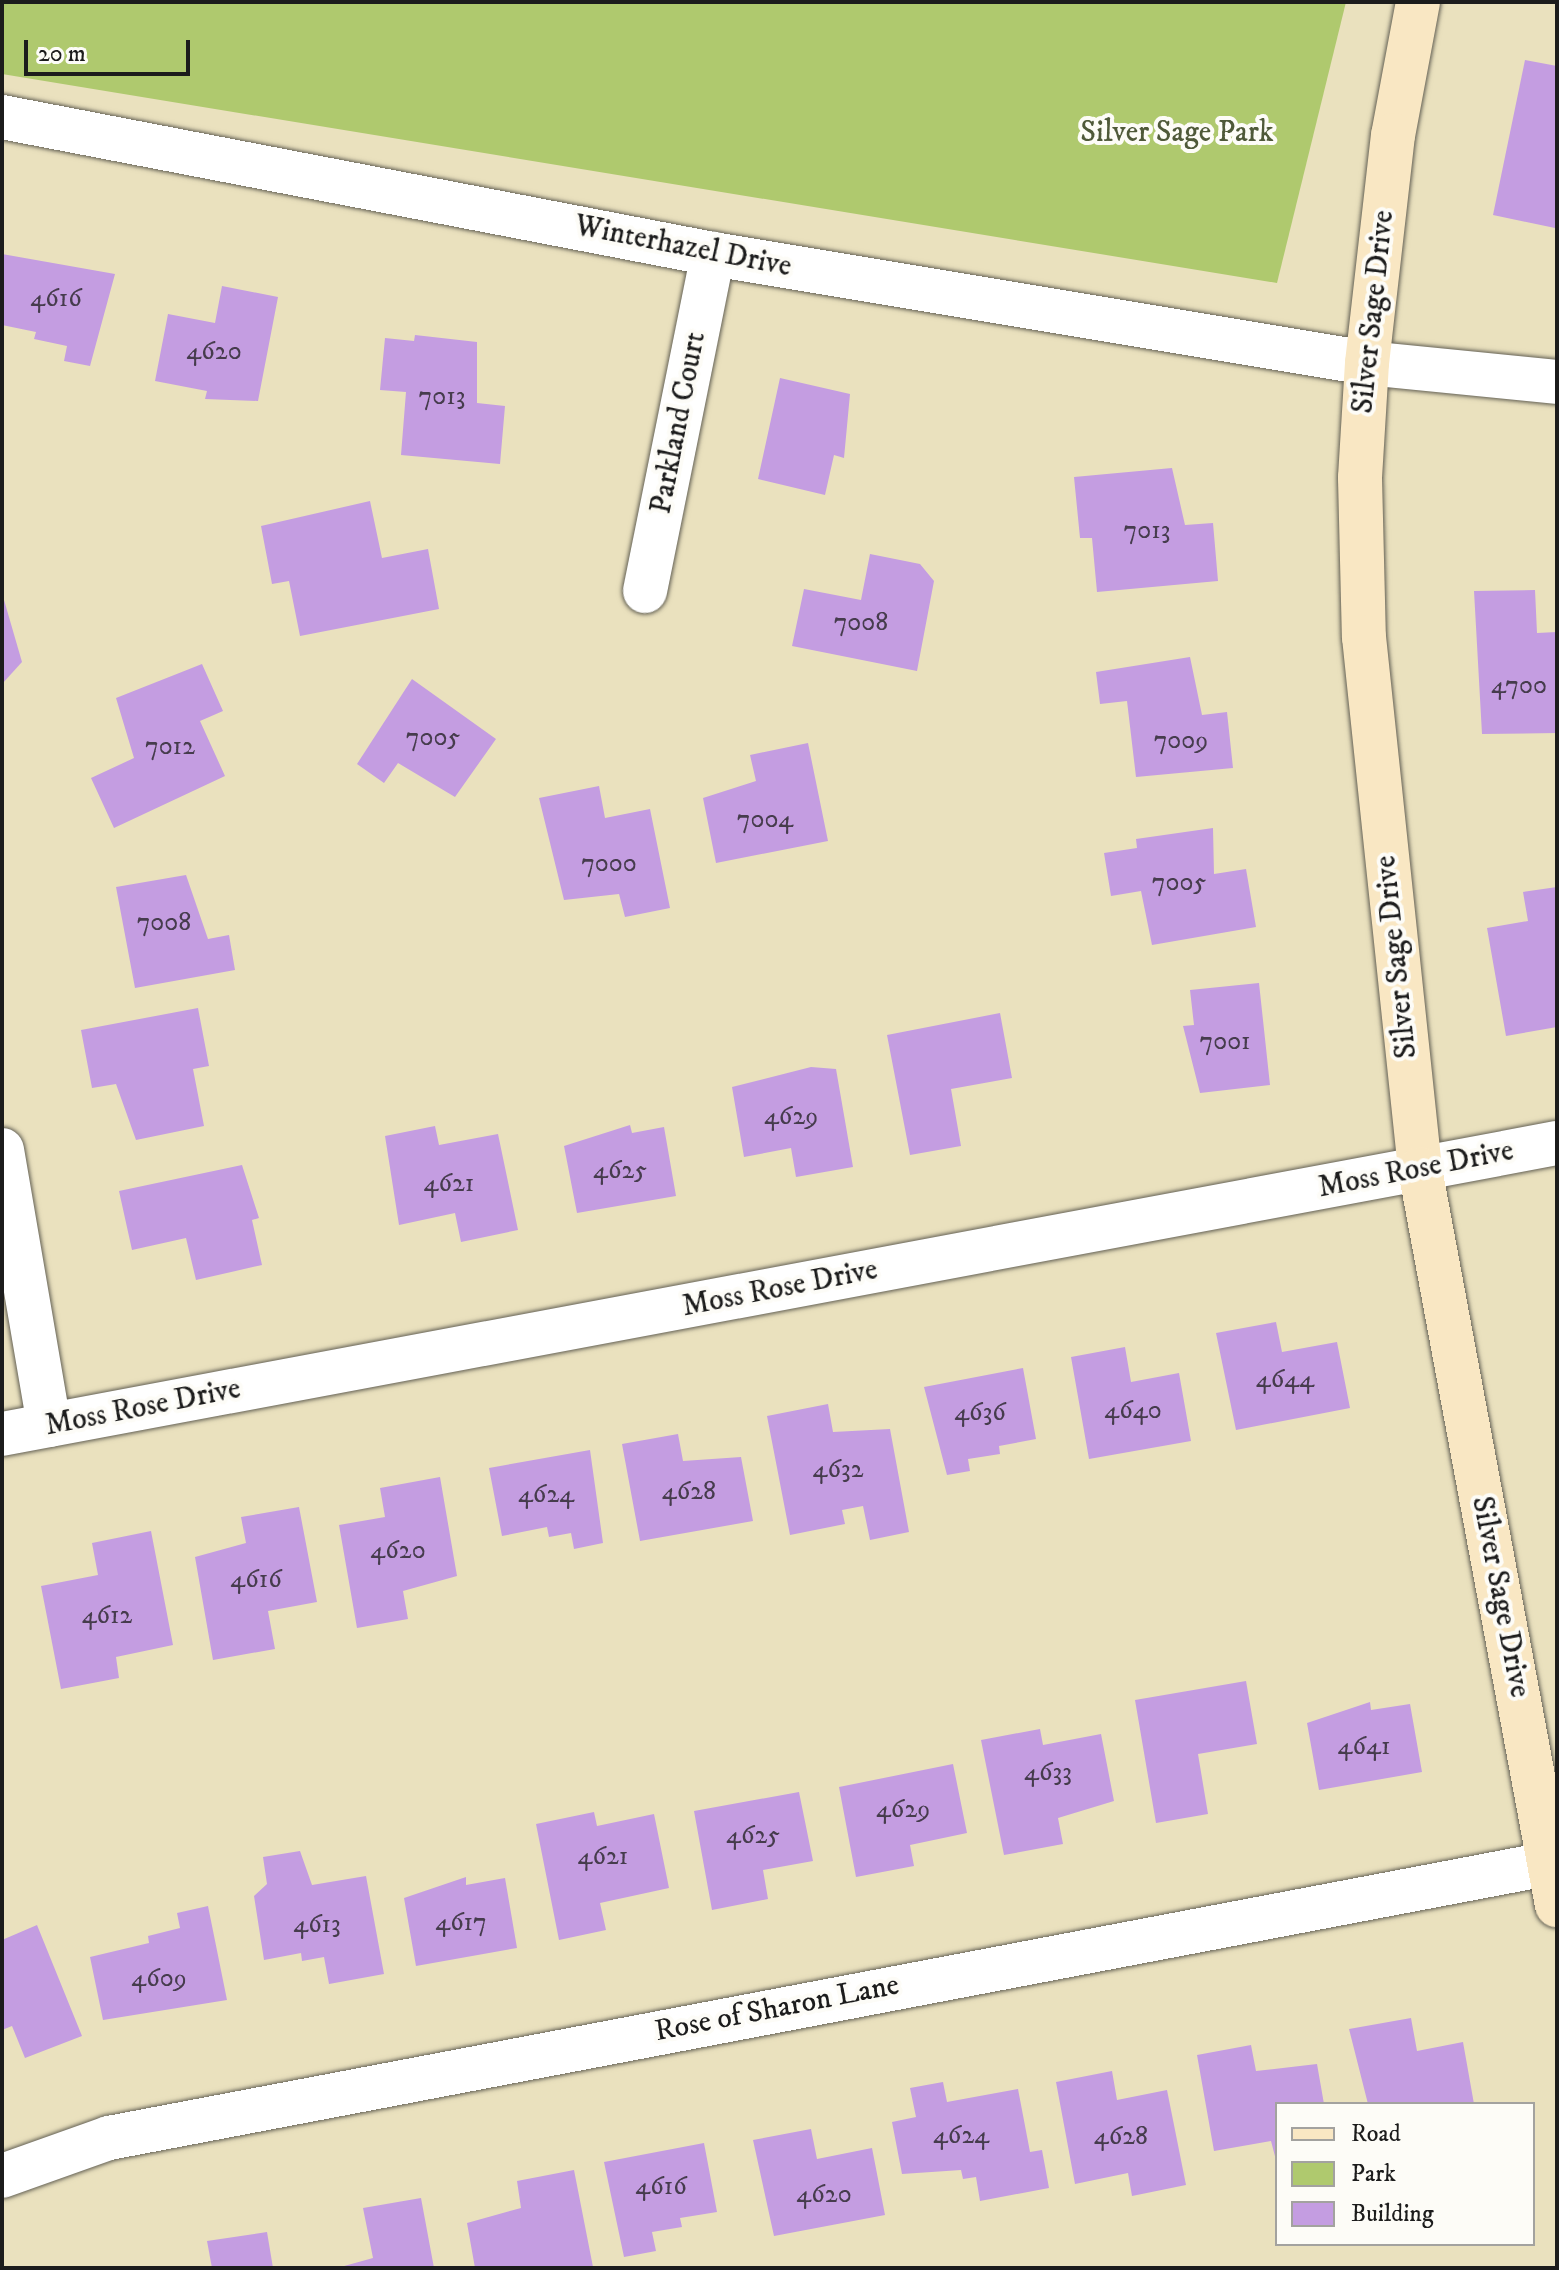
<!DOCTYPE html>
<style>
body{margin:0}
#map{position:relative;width:1559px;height:2270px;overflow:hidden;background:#eae1be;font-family:"IM FELL DW Pica",serif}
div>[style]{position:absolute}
.green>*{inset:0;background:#afc96e}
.building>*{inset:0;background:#c49de1}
.roads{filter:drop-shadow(0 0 2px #646155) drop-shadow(0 0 2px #646155)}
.street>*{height:44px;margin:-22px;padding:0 22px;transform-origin:22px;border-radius:22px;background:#fff}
.secondary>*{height:44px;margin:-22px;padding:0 22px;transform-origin:22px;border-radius:22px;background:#f9e7c3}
span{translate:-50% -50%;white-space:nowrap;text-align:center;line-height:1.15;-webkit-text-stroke:8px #fdfcf7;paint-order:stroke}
.number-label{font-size:26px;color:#463c4d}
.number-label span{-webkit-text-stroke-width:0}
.park-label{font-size:30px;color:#4f5939}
.street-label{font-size:30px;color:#1c1c1c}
.frame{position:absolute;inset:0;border:4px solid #1c1c1c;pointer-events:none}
.legend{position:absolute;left:1275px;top:2102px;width:260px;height:144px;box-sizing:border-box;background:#fdfcf7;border:2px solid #a3a29f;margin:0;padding:10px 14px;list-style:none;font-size:24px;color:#1c1c1c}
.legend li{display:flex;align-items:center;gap:16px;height:40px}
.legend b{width:40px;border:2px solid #a3a29f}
.scale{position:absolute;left:24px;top:40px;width:166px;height:36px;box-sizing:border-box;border:4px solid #1c1c1c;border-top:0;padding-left:10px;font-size:24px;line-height:28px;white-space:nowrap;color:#1c1c1c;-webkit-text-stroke:6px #fdfcf7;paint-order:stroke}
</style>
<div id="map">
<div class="green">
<div style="clip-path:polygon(2px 2px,1346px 2px,1277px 283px,2px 74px)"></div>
</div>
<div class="building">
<div style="clip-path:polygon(1525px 60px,1557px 66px,1555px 228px,1493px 215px)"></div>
<div style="clip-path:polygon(2px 254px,115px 274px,90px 366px,64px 361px,67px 346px,34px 339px,36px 332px,2px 325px)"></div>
<div style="clip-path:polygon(222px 286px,278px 297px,258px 401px,205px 399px,207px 391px,155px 381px,168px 314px,215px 323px)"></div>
<div style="clip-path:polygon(415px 335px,477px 342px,477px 403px,505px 406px,500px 464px,401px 455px,406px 392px,380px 390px,385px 338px,414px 341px)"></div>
<div style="clip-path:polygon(780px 378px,850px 394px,844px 458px,834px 455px,825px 495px,758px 479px)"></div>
<div style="clip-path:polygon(1172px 468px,1185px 525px,1213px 523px,1218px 581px,1097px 592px,1092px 538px,1080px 538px,1074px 477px)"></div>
<div style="clip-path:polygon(370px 501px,382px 558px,428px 549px,439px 609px,300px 636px,289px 581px,272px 584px,261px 526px)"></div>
<div style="clip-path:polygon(870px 554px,920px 564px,934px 581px,917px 671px,792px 646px,804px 589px,861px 600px)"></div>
<div style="clip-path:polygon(1535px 590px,1537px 633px,1557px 632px,1557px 733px,1482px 734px,1474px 591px)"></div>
<div style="clip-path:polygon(2px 593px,22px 662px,2px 684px)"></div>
<div style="clip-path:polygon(1190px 657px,1202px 715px,1227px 712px,1233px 768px,1136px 777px,1127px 701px,1100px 704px,1096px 672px)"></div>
<div style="clip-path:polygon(202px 664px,223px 711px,200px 721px,225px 776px,114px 828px,91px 778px,134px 758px,116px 698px)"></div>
<div style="clip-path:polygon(412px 679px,496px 739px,455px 797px,398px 763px,384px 783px,357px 764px)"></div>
<div style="clip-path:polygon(808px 743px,828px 841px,716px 863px,703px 798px,756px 781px,750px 755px)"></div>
<div style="clip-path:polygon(599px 786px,605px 818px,650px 809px,670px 908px,625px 917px,619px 894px,564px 900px,539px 798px)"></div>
<div style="clip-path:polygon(1213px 828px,1214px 874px,1246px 869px,1256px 927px,1152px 945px,1141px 891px,1111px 896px,1104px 853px,1137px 848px,1136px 839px)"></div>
<div style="clip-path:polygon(186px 875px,208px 939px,229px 935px,235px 970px,135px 988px,116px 887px)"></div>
<div style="clip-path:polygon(1557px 887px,1557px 1027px,1506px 1036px,1487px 928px,1528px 921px,1523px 892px)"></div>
<div style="clip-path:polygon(1259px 983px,1270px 1085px,1200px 1093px,1183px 1026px,1194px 1025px,1190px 990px)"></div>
<div style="clip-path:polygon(198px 1008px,209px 1066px,193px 1069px,204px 1126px,136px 1140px,116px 1084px,92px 1088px,81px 1030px)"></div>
<div style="clip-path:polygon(1000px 1013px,1012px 1078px,951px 1089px,961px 1146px,910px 1155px,887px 1035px)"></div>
<div style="clip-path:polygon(811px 1067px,836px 1069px,853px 1167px,796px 1177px,791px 1148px,744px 1157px,732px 1087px)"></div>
<div style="clip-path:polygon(630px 1125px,632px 1133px,664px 1127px,676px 1196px,577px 1213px,564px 1146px)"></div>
<div style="clip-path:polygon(435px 1126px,439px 1145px,498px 1134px,518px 1230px,461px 1242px,455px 1213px,399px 1225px,385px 1136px)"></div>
<div style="clip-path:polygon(242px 1165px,259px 1218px,252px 1220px,262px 1265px,196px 1280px,186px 1238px,132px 1250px,119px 1191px)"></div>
<div style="clip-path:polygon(1276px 1322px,1282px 1352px,1337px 1342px,1350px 1408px,1236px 1430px,1216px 1333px)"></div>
<div style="clip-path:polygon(1125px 1347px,1131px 1382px,1179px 1373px,1191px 1441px,1089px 1459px,1071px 1357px)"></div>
<div style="clip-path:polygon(1023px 1368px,1036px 1439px,999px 1446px,1000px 1454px,968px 1459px,970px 1471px,947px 1475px,924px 1387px)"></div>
<div style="clip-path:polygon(828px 1404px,833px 1432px,890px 1429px,909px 1532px,870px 1540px,863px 1506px,842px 1510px,845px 1524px,790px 1535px,767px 1416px)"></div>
<div style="clip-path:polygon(678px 1434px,683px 1461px,741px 1457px,753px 1521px,640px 1541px,622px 1444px)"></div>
<div style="clip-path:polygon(590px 1450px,603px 1543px,574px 1549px,571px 1533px,549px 1537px,547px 1527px,502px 1536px,489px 1468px)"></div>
<div style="clip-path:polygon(440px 1477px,457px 1576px,403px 1591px,408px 1619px,357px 1628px,339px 1525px,385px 1517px,380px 1488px)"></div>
<div style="clip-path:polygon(299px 1507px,317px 1602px,268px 1611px,275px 1649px,213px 1660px,195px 1557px,246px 1543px,241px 1517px)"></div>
<div style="clip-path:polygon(151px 1531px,173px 1645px,116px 1657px,119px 1678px,61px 1689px,41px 1586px,98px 1575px,92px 1543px)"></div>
<div style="clip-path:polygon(1246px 1681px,1257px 1744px,1198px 1754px,1208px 1814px,1156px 1823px,1135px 1700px)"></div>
<div style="clip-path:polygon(1370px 1702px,1371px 1710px,1410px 1704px,1422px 1772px,1319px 1790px,1307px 1723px)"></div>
<div style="clip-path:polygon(1040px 1729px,1043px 1745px,1101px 1734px,1114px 1801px,1058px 1818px,1063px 1844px,1004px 1855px,981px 1740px)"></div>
<div style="clip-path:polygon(953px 1764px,967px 1833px,910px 1845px,914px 1866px,856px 1877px,839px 1787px)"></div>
<div style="clip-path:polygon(799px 1792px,813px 1861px,763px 1870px,768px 1899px,712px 1910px,694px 1811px)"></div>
<div style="clip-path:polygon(594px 1812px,597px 1826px,654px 1814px,669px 1888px,600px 1903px,606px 1930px,559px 1940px,536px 1824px)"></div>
<div style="clip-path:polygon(300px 1851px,312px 1885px,366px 1876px,384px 1974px,329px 1984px,324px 1957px,302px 1961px,301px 1953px,264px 1960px,254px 1896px,267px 1884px,263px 1857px)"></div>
<div style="clip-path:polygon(466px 1877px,466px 1885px,505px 1878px,517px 1948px,416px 1966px,404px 1898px)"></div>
<div style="clip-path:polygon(208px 1906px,227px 2000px,103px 2020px,90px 1957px,149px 1943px,148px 1936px,180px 1928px,177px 1913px)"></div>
<div style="clip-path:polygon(37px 1925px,82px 2036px,25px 2058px,12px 2026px,2px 2030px,2px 1940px)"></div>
<div style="clip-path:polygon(1411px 2018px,1417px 2051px,1463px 2042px,1474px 2104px,1368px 2104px,1349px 2029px)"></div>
<div style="clip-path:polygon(1251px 2045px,1256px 2071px,1317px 2064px,1324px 2104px,1277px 2104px,1277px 2164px,1271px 2141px,1214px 2151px,1197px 2055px)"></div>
<div style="clip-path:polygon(1112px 2071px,1117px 2100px,1167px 2090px,1186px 2185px,1132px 2196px,1128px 2173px,1075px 2184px,1056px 2082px)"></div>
<div style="clip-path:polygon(943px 2082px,947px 2102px,1018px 2089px,1030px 2152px,1042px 2150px,1049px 2188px,980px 2201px,976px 2177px,963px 2179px,961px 2170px,902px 2174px,892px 2122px,916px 2117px,910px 2088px)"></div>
<div style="clip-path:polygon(811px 2129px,817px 2159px,872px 2148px,885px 2215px,774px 2236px,753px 2140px)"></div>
<div style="clip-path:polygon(704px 2143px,717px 2212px,680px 2218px,682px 2227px,652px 2232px,656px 2251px,624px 2257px,604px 2162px)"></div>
<div style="clip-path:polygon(574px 2170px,593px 2267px,475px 2268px,467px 2223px,521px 2208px,517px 2181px)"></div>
<div style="clip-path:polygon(421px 2198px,434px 2268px,337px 2268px,373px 2258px,363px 2208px)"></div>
<div style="clip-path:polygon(267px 2232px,273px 2268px,212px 2268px,207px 2241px)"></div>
</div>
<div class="roads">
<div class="street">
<div style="left:2px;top:117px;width:724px;rotate:10.91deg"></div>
<div style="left:713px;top:254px;width:663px;rotate:9.46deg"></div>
<div style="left:1367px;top:363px;width:191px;rotate:5.7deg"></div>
<div style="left:645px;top:591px;width:344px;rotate:-78.6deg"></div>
<div style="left:2px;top:1150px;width:279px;rotate:80.3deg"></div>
<div style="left:2px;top:1434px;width:1582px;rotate:-10.6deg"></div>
<div style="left:2px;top:2176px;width:114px;rotate:-19.6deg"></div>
<div style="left:109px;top:2138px;width:1474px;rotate:-10.79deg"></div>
</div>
<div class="secondary">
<div style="left:1418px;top:2px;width:135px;rotate:100.6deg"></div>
<div style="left:1393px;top:135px;width:229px;rotate:96.5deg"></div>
<div style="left:1367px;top:363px;width:115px;rotate:93.5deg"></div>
<div style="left:1360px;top:478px;width:159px;rotate:88.6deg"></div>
<div style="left:1364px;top:637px;width:535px;rotate:83.99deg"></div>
<div style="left:1420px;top:1169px;width:749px;rotate:79.46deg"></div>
</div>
</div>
<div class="number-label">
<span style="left:56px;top:299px">4616</span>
<span style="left:214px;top:352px">4620</span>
<span style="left:442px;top:397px">7013</span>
<span style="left:1147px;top:531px">7013</span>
<span style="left:861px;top:623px">7008</span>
<span style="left:1519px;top:686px">4700</span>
<span style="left:433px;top:738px">7005</span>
<span style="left:1181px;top:741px">7009</span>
<span style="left:170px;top:747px">7012</span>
<span style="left:765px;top:820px">7004</span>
<span style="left:609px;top:864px">7000</span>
<span style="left:1179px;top:883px">7005</span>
<span style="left:164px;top:923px">7008</span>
<span style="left:1225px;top:1042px">7001</span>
<span style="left:791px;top:1117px">4629</span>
<span style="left:620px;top:1171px">4625</span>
<span style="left:449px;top:1184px">4621</span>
<span style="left:1285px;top:1380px">4644</span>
<span style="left:1133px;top:1411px">4640</span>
<span style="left:980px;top:1413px">4636</span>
<span style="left:838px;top:1470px">4632</span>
<span style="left:689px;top:1492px">4628</span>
<span style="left:546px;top:1495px">4624</span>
<span style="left:398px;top:1551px">4620</span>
<span style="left:256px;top:1580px">4616</span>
<span style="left:107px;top:1616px">4612</span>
<span style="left:1364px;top:1747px">4641</span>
<span style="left:1048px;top:1773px">4633</span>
<span style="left:903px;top:1810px">4629</span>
<span style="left:753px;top:1836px">4625</span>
<span style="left:603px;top:1857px">4621</span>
<span style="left:461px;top:1923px">4617</span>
<span style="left:317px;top:1925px">4613</span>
<span style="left:159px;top:1979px">4609</span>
<span style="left:961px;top:2136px">4624</span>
<span style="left:1121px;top:2137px">4628</span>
<span style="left:661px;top:2187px">4616</span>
<span style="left:824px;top:2195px">4620</span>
</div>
<div class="park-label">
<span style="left:1177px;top:133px">Silver Sage Park</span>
</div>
<div class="street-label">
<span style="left:683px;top:247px;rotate:11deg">Winterhazel Drive</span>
<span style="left:1374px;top:312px;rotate:-84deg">Silver Sage Drive</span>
<span style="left:679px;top:423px;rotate:-79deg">Parkland Court</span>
<span style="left:1397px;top:957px;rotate:-96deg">Silver Sage Drive</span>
<span style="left:1416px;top:1170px;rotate:-11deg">Moss Rose Drive</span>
<span style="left:780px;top:1289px;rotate:-11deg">Moss Rose Drive</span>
<span style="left:143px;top:1408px;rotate:-11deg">Moss Rose Drive</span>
<span style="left:1500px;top:1597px;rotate:79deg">Silver Sage Drive</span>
<span style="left:777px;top:2009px;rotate:-11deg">Rose of Sharon Lane</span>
</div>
<div class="frame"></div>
<ul class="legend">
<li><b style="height:10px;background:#f9e7c3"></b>Road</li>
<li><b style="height:22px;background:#afc96e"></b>Park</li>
<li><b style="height:22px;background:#c49de1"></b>Building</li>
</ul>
<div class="scale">20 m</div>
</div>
